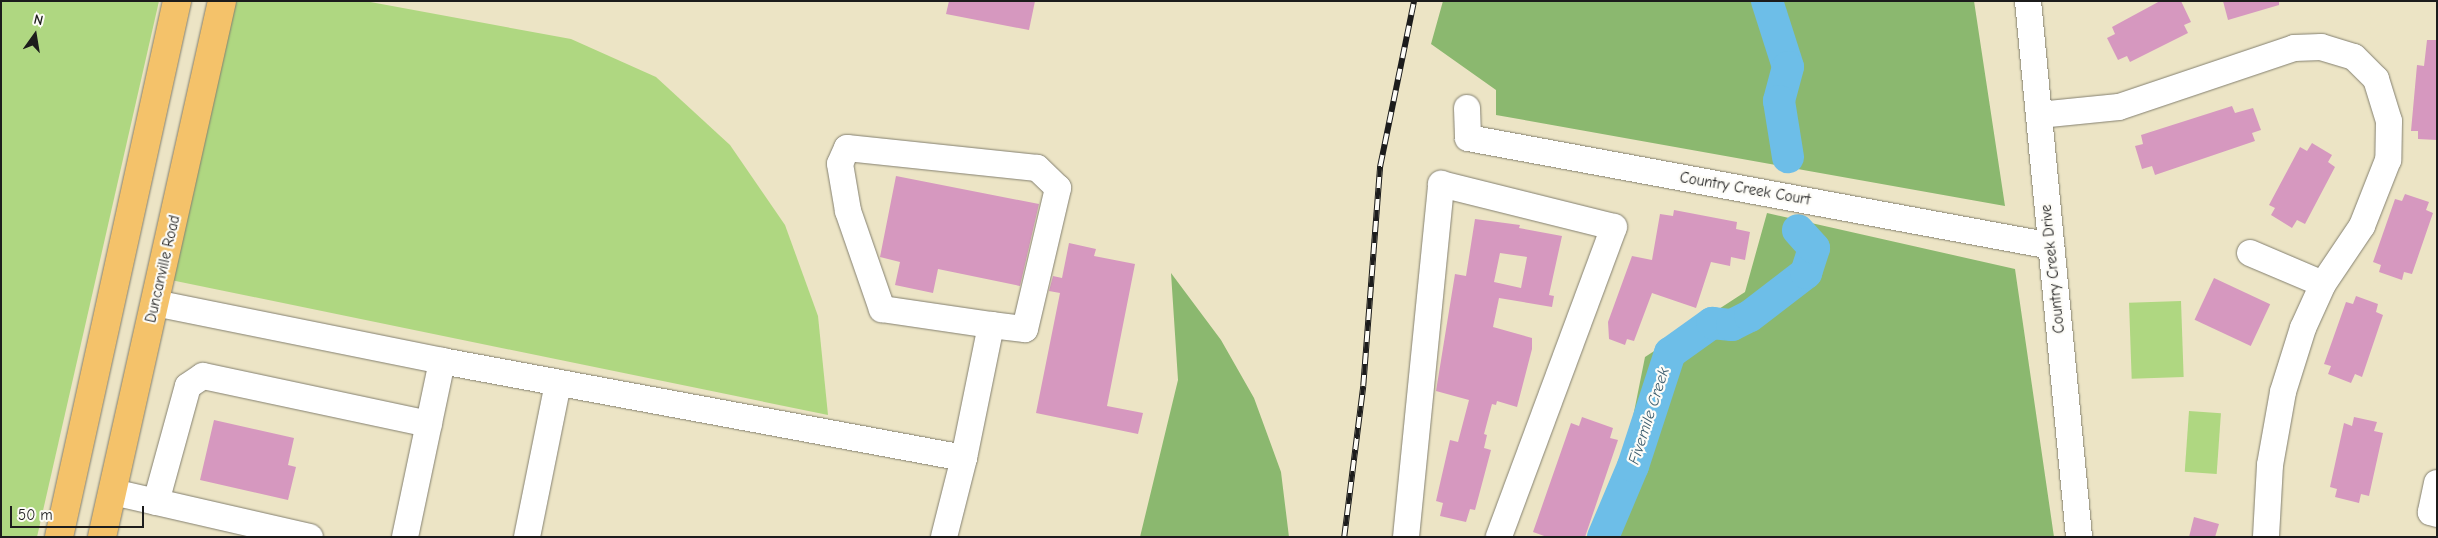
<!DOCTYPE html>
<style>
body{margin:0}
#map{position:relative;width:2438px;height:538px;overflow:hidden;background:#ece4c5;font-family:"Comic Neue",sans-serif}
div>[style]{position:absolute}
.green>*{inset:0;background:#afd781;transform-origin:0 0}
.forest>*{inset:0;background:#8bb86f}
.river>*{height:32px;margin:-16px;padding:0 16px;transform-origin:16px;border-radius:16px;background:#6dbee8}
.building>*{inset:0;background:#d698bf;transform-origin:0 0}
.roads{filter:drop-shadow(0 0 1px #848070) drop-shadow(0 0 1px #848070)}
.minor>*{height:26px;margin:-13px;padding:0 13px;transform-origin:13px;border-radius:13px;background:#fff}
.major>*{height:28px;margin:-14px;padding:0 14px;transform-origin:14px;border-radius:14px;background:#f4c26a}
.rail>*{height:5.5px;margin-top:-2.75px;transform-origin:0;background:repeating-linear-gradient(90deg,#fdfcf7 0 11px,#1c1c1c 0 22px);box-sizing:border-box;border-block:1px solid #1c1c1c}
span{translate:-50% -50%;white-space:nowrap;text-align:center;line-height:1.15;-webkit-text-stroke:4.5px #fdfcf7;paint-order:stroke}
.street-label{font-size:15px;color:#1c1c1c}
.water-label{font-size:16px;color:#3c5d6e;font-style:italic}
.frame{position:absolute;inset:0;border:2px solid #1c1c1c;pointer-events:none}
.north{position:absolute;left:10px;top:10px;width:50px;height:50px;-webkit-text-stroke:4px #fdfcf7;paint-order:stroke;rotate:13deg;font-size:14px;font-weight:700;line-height:20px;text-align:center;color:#1c1c1c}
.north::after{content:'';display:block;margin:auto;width:18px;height:22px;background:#1c1c1c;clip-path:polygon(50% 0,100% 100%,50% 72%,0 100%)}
.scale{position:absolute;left:10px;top:506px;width:134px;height:22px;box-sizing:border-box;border:2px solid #1c1c1c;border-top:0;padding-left:6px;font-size:15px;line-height:18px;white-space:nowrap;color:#1c1c1c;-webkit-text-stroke:4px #fdfcf7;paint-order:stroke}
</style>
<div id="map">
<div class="green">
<div style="clip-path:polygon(1px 1px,159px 1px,37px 537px,1px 537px)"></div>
<div style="clip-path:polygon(236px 1px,365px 1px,571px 39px,656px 77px,730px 145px,785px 225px,818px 316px,828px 415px,161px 278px)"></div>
<div style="left:2181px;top:301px;width:76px;height:52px;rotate:88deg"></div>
<div style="left:2189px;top:411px;width:32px;height:61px;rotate:4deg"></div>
</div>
<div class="forest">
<div style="clip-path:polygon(1443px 1px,1974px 1px,2005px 206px,1496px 115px,1496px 90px,1431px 44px)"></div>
<div style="clip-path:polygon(1767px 213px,2015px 269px,2054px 537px,1609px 537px,1645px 357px,1745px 292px)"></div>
<div style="clip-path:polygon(1171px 273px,1221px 340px,1254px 398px,1281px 472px,1289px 537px,1140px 537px,1178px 380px)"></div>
</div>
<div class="river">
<div style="left:1767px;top:1px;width:69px;rotate:72.3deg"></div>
<div style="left:1788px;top:67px;width:35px;rotate:105deg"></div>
<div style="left:1779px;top:101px;width:57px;rotate:80.9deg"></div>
<div style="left:1603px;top:537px;width:77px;rotate:-67.1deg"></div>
<div style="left:1633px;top:466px;width:119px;rotate:-71.9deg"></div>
<div style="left:1670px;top:353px;width:52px;rotate:-35.5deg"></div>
<div style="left:1712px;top:323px;width:20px;rotate:6deg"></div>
<div style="left:1732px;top:325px;width:20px;rotate:-27deg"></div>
<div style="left:1750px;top:316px;width:71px;rotate:-37.5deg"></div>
<div style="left:1806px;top:273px;width:26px;rotate:-72deg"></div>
<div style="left:1814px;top:248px;width:24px;rotate:-132deg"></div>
</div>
<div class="building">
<div style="clip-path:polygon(949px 1px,1035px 1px,1029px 30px,946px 14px)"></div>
<div style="clip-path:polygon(2160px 1px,2181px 1px,2191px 22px,2184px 25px,2188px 33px,2130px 62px,2127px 56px,2118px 60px,2107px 38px,2115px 34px,2112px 27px)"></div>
<div style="clip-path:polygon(2223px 1px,2279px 1px,2279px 5px,2228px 20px)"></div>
<div style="clip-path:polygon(2427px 40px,2437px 40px,2437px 140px,2418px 139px,2418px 131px,2411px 131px,2417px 65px,2424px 66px)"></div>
<div style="clip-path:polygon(2232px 106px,2235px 113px,2253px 108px,2261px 130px,2252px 133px,2255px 141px,2155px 175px,2152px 166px,2142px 169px,2135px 146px,2143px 144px,2141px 135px)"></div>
<div style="clip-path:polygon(2312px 143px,2332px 155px,2328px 162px,2335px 167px,2305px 224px,2297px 220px,2292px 228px,2271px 215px,2275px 208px,2269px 205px,2300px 147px,2307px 151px)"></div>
<div style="clip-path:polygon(896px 176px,1039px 204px,1020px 286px,938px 269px,933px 293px,895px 285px,900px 262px,880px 257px)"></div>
<div style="clip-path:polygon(2405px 194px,2429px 202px,2426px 210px,2433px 213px,2412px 274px,2404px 272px,2402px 280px,2379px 272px,2381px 265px,2373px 262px,2395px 199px,2402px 201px)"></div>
<div style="clip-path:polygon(1674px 210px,1737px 222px,1736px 229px,1750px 232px,1745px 260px,1731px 257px,1730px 266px,1711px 262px,1696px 308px,1652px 293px,1634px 341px,1627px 339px,1625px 345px,1609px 339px,1608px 322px,1632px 256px,1652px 260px,1660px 214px,1673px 216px)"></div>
<div style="clip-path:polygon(evenodd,1475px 219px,1520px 225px,1519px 228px,1562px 236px,1549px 295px,1554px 296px,1552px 307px,1499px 298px,1493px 327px,1532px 338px,1532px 349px,1517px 407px,1497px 401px,1496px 405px,1492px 404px,1484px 434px,1487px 435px,1484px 448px,1491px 450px,1475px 510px,1470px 509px,1466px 522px,1440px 516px,1443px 503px,1436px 501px,1450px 440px,1458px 442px,1469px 400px,1436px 391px,1455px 274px,1466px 276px,1475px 219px,1500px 253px,1527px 257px,1521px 288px,1494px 282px,1500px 253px)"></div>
<div style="clip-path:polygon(1069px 243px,1096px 249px,1094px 256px,1135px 264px,1107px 406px,1143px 413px,1138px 434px,1036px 413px,1060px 293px,1049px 291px,1053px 276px,1062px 278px)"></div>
<div style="left:2214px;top:278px;width:62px;height:46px;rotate:25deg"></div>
<div style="clip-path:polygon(2356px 296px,2378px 304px,2376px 312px,2383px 315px,2362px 377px,2355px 374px,2351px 383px,2328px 374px,2331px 366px,2324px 364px,2346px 302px,2353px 304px)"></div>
<div style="clip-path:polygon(1582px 417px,1613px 428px,1610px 438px,1618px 440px,1585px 537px,1547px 537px,1533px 532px,1571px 423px,1579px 426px)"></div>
<div style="clip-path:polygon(2354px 417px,2377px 422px,2374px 431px,2383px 433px,2369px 496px,2361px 494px,2359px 503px,2335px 497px,2337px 489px,2330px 487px,2344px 423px,2352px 426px)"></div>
<div style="clip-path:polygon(214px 420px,294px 438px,288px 465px,296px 467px,288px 500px,200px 480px)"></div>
<div style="clip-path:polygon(2194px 517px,2219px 524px,2215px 537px,2189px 537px)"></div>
</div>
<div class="roads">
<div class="minor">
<div style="left:2028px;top:1px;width:538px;rotate:84.56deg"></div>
<div style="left:1467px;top:108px;width:30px;rotate:88deg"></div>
<div style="left:1468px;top:138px;width:593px;rotate:10.49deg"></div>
<div style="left:2039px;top:115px;width:80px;rotate:-5.7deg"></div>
<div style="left:2119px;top:107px;width:185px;rotate:-18.6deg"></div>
<div style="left:2294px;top:48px;width:27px;rotate:-2deg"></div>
<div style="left:2321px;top:47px;width:34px;rotate:17deg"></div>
<div style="left:2354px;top:57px;width:31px;rotate:45deg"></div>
<div style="left:2376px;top:79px;width:44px;rotate:72.8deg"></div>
<div style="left:2389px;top:121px;width:39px;rotate:91deg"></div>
<div style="left:2388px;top:160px;width:71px;rotate:111.5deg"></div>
<div style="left:2362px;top:226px;width:70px;rotate:123.9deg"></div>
<div style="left:2323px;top:284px;width:48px;rotate:114.4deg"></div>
<div style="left:2303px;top:328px;width:67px;rotate:107.4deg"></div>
<div style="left:2283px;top:392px;width:74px;rotate:100.1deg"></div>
<div style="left:2270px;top:465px;width:72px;rotate:93.2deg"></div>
<div style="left:2250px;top:253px;width:79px;rotate:23deg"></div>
<div style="left:155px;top:303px;width:293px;rotate:11.4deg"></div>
<div style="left:442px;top:361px;width:531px;rotate:10.53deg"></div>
<div style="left:964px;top:458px;width:136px;rotate:-78.5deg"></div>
<div style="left:991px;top:325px;width:34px;rotate:7deg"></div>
<div style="left:1025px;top:329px;width:145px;rotate:-76.8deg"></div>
<div style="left:1058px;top:188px;width:29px;rotate:-136deg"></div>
<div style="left:1037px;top:168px;width:191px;rotate:-174deg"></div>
<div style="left:847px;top:148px;width:17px;rotate:114deg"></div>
<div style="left:840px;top:164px;width:48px;rotate:80.3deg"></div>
<div style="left:848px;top:211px;width:104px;rotate:70.9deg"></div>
<div style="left:882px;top:309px;width:110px;rotate:8.4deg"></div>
<div style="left:2437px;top:483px;width:30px;rotate:102deg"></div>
<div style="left:2431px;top:512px;width:6px;rotate:18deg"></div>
<div style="left:113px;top:492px;width:202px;rotate:12.9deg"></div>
<div style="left:156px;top:502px;width:120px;rotate:-74.6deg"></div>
<div style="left:188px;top:386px;width:18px;rotate:-34deg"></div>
<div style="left:203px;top:376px;width:231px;rotate:12deg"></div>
<div style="left:405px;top:537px;width:180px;rotate:-78.1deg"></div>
<div style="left:527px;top:537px;width:157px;rotate:-78.6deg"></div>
<div style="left:944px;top:537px;width:81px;rotate:-75.8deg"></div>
<div style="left:1406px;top:537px;width:355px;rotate:-84.3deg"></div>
<div style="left:1441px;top:184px;width:178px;rotate:14deg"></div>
<div style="left:1614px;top:227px;width:331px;rotate:110.4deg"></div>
</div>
<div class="major">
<div style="left:59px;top:537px;width:549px;rotate:-77.58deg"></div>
<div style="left:102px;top:537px;width:549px;rotate:-77.38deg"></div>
</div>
</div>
<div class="rail">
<div style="left:1344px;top:537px;width:152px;rotate:-82.8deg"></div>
<div style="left:1363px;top:386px;width:221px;rotate:-85.6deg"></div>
<div style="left:1380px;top:166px;width:168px;rotate:-78.4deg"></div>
</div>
<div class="street-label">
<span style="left:1745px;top:189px;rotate:10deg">Country Creek Court</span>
<span style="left:163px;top:269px;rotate:-77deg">Duncanville Road</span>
<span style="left:2053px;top:269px;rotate:-96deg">Country Creek Drive</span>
</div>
<div class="water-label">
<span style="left:1649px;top:416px;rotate:-72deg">Fivemile Creek</span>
</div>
<div class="frame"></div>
<div class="north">N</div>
<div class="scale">50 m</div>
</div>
